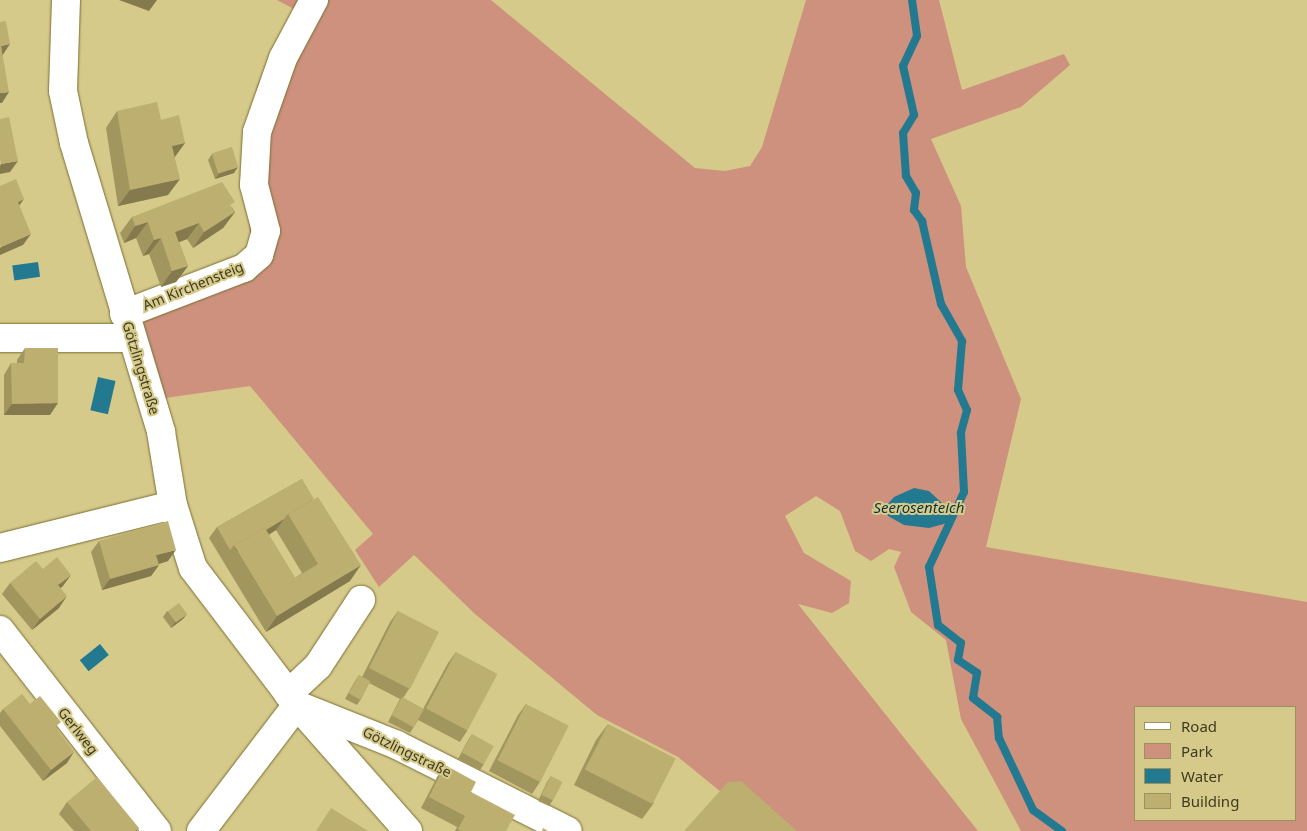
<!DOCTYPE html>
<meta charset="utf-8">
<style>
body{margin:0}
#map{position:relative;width:1307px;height:831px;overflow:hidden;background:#d6ca8b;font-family:"Noto Sans",sans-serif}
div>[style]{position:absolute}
.green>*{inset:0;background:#cd917d}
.water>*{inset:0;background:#23798f;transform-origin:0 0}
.stream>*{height:8px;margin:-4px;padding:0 4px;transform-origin:4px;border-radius:4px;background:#23798f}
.roads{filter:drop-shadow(0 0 1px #7a6e32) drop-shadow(0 0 1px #7a6e32)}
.minor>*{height:28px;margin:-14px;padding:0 14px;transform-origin:14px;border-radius:14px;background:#fff}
.wall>*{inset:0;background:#a2965f}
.shaded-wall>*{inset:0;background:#847a4e}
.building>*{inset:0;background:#bcaf6f;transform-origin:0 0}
span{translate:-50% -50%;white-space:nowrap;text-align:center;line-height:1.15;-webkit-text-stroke:4px #d6ca8b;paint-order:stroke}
.street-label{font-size:14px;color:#3f3a20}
.water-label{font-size:15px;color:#0b323c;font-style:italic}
.legend{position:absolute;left:1134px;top:706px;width:162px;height:115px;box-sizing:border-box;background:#d6ca8b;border:1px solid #9a9060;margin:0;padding:6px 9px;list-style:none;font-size:15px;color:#3f3a20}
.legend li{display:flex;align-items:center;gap:10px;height:25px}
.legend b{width:25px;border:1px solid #9a9060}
</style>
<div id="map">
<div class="green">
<div style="clip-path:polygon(evenodd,277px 0,491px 0,695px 168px,725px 171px,750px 166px,762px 147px,806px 0,939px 0,962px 90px,1064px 54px,1070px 65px,1021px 107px,931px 139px,961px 206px,966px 267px,1021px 399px,986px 547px,1307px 602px,1307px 831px,1021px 831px,961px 719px,946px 640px,911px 612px,894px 567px,901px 552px,889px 549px,871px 561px,855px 551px,840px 511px,816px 496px,785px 516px,804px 553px,851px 581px,849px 603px,832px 613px,798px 604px,978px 831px,769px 831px,678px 757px,597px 715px,475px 614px,414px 555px,379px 587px,355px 550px,373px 534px,250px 386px,165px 398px,134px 305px,252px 250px,243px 175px,257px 86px,294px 9px,277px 0,1136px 707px,1296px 707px,1296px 820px,1136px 820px,1136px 707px)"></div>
</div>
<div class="water">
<div style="left:38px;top:262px;width:15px;height:26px;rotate:82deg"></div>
<div style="left:98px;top:377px;width:18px;height:34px;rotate:13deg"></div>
<div style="clip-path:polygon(914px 488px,929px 491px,945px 506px,951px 522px,929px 528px,904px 525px,888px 516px,886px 506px,894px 497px)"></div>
<div style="left:100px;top:644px;width:14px;height:26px;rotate:51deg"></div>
</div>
<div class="stream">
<div style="left:912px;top:0;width:36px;rotate:82deg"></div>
<div style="left:917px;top:36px;width:33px;rotate:115deg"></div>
<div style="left:903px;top:66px;width:50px;rotate:77.3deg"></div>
<div style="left:914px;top:115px;width:21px;rotate:121deg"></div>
<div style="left:903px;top:133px;width:43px;rotate:86deg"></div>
<div style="left:906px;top:176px;width:20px;rotate:60deg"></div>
<div style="left:916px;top:193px;width:17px;rotate:97deg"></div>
<div style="left:914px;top:210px;width:14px;rotate:54deg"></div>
<div style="left:922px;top:221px;width:85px;rotate:77.1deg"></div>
<div style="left:941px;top:304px;width:43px;rotate:60.4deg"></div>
<div style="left:962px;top:341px;width:49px;rotate:94.7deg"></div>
<div style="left:958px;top:390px;width:22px;rotate:66deg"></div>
<div style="left:967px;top:410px;width:24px;rotate:105deg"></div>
<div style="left:961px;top:433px;width:59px;rotate:87.1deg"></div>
<div style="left:964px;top:492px;width:83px;rotate:115deg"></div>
<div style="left:929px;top:567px;width:59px;rotate:81.2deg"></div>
<div style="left:938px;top:625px;width:29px;rotate:38deg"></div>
<div style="left:961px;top:643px;width:17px;rotate:100deg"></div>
<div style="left:958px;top:660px;width:23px;rotate:34deg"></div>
<div style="left:977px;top:673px;width:25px;rotate:99deg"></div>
<div style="left:973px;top:698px;width:31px;rotate:38deg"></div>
<div style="left:997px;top:717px;width:21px;rotate:85deg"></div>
<div style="left:999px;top:738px;width:80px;rotate:64.7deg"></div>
<div style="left:1033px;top:810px;width:36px;rotate:36deg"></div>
</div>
<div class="roads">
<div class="minor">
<div style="left:66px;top:0;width:91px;rotate:91.9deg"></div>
<div style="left:63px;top:91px;width:53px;rotate:78.1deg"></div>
<div style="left:74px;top:143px;width:302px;rotate:73.2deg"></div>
<div style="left:161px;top:432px;width:74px;rotate:80.7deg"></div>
<div style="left:173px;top:505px;width:66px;rotate:72.4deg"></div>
<div style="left:193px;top:568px;width:172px;rotate:52.8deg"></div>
<div style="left:297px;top:705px;width:168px;rotate:48.6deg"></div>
<div style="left:124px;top:314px;width:129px;rotate:-21deg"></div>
<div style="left:244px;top:268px;width:20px;rotate:-41deg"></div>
<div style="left:259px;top:255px;width:25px;rotate:-74deg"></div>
<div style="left:266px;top:231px;width:48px;rotate:-104.6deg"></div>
<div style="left:254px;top:185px;width:53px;rotate:-86.8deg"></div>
<div style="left:257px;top:132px;width:78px;rotate:-70.6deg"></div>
<div style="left:283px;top:58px;width:66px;rotate:-61.9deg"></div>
<div style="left:0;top:338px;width:131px"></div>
<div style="left:0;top:548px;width:178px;rotate:-14deg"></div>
<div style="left:0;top:630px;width:255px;rotate:52deg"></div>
<div style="left:288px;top:694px;width:41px;rotate:-43deg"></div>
<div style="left:318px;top:666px;width:79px;rotate:-56.9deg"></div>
<div style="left:201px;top:831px;width:158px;rotate:-52.7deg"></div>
<div style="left:297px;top:705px;width:108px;rotate:21.8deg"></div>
<div style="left:397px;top:745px;width:191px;rotate:26.7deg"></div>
</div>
</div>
<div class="wall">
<div style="clip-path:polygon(117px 111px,161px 120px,185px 143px,175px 157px,168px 195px,118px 206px,106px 128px)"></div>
<div style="clip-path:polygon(212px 154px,234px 173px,215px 179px,208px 160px)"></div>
<div style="clip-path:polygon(232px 207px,235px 212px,223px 228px,193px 248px,187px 239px,179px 242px,188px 266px,176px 282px,161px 287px,149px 254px,143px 256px,136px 238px,124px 243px,120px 233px,132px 217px)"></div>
<div style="clip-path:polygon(25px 348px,50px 415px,4px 415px,4px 375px,11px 363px,17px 363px,17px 360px)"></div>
<div style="clip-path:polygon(evenodd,302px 479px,350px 581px,266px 632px,209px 538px,217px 527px,302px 479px,276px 530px,302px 573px,295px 578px,269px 535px,276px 530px)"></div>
<div style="clip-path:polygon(99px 541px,168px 561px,159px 564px,159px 565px,151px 576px,102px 590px,91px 552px)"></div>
<div style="clip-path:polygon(43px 569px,63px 586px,60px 588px,59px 608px,32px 630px,2px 594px,10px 583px)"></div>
<div style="clip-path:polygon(167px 611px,183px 619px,171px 628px,163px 617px)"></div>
<div style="clip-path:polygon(398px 611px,409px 689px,403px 698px,423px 709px,448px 663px,456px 652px,467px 731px,460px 742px,418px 720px,410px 733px,388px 722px,400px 699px,369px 683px,361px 699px,357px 705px,345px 699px,355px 681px,359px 675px,362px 677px,390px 622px)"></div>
<div style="clip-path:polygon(30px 704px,57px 729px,67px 763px,43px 781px,0 726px,0 713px,3px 709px)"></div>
<div style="clip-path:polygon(526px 704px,540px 782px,532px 794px,489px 771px,518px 715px)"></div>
<div style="clip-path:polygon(608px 724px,654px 803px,642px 819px,574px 785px,596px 740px)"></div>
<div style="clip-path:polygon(472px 734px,484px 764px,480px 770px,458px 759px,468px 740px)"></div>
<div style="clip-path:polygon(445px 765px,471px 792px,506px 831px,455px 831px,457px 827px,421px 808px,437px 777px)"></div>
<div style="clip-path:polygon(551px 776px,553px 800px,549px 806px,538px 801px,547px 782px)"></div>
<div style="clip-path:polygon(67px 802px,139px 828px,137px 831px,74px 831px,59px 814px)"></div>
</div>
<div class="shaded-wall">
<div style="clip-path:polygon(119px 0,157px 0,149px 11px)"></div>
<div style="clip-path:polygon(10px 44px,2px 56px,1px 46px)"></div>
<div style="clip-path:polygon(9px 92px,2px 103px,0 103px,0 93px)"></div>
<div style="clip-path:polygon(185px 143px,173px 159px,172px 146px)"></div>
<div style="clip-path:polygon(18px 161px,10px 172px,0 174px,0 166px,1px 164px)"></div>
<div style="clip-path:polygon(238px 167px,234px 173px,215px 179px,219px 174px)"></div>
<div style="clip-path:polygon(180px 179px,168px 195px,118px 206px,130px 190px)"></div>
<div style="clip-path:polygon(24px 199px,16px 210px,18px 202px)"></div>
<div style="clip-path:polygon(235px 212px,223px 228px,193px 248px,204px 232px)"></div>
<div style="clip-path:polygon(148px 222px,136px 238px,124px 243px,135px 226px)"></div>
<div style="clip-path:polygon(199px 223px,187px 239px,164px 248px,175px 232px)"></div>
<div style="clip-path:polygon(31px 234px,23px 245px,0 255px,0 248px,1px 247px)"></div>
<div style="clip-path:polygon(161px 238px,149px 254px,143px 256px,154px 240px)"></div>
<div style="clip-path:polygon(188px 266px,176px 282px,161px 287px,172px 271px)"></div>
<div style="clip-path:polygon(58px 403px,50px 415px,4px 415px,12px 404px)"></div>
<div style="clip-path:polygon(284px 519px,276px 530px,238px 552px,235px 548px)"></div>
<div style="clip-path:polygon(176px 550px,168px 561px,149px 567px,156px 555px)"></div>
<div style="clip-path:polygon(159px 565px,151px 576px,102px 590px,110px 579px)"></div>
<div style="clip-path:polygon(361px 565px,350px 581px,266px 632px,277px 616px)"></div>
<div style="clip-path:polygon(71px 575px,63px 586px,50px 597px,58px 585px)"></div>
<div style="clip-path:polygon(67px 596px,59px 608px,32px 630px,40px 619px)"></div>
<div style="clip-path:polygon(187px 614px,183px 619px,171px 628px,175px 622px)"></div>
<div style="clip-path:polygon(74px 752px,67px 763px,43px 781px,51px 770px)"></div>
</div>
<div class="building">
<div style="clip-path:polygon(6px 21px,10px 44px,1px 46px,9px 92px,0 93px,0 22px)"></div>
<div style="clip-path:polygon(157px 102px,161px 120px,179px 115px,185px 143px,172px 146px,180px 179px,130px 190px,117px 111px)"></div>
<div style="clip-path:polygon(9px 117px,18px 161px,1px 164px,0 159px,0 119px)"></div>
<div style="left:232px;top:147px;width:21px;height:21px;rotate:73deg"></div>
<div style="clip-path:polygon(16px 179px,24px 199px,18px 202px,31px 234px,1px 247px,0 245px,0 186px)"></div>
<div style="clip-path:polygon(222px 182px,235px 202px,230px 205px,235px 212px,204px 232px,199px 223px,175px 232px,188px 266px,172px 271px,161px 238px,154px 240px,148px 222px,135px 226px,132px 217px)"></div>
<div style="clip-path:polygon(25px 348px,58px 348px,58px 403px,12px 404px,11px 363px,24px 363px)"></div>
<div style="clip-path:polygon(302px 479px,314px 499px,288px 514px,284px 519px,266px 530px,265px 528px,234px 545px,230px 550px,217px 527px)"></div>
<div style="clip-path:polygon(318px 497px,361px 565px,277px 616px,234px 545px,265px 528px,295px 578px,318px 564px,288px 514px)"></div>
<div style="clip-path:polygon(168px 521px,176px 550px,156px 555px,159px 565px,110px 579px,99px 541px)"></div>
<div style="clip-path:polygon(57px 557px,71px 575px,58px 585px,67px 596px,40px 619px,10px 583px,36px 561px,43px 569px)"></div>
<div style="left:179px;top:603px;width:14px;height:14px;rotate:54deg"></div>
<div style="left:398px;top:611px;width:46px;height:64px;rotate:27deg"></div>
<div style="left:456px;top:652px;width:47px;height:64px;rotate:28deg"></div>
<div style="left:359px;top:675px;width:13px;height:21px;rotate:29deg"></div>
<div style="clip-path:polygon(22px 694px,30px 704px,40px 696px,61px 722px,55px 727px,74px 752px,51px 770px,3px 709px)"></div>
<div style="left:402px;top:697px;width:25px;height:21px;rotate:29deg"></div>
<div style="left:526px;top:704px;width:48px;height:63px;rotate:27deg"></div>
<div style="left:608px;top:724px;width:76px;height:51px;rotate:27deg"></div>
<div style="left:472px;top:734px;width:25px;height:21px;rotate:29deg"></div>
<div style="clip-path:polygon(445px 765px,476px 782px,471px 792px,515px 815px,506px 831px,461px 831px,458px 829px,465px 816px,429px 797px)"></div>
<div style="left:551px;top:776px;width:13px;height:21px;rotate:27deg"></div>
<div style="clip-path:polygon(97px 777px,139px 828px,135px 831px,91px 831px,67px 802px)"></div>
<div style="clip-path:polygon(741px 781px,797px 831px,684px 831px,728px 782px)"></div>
<div style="clip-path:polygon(331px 808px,368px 831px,316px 831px)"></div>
<div style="clip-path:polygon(543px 828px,548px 831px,542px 831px)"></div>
</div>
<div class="street-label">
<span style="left:193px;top:286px;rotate:-22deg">Am Kirchensteig</span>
<span style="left:141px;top:368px;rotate:73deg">Götzlingstraße</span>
<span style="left:78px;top:731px;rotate:52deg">Gerlweg</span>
<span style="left:407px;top:752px;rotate:26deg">Götzlingstraße</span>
</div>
<div class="water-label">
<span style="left:919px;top:508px">Seerosenteich</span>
</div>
<ul class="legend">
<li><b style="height:6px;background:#fff"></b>Road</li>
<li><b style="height:14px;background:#cd917d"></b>Park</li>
<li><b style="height:14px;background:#23798f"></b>Water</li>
<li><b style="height:14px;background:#bcaf6f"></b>Building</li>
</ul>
</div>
